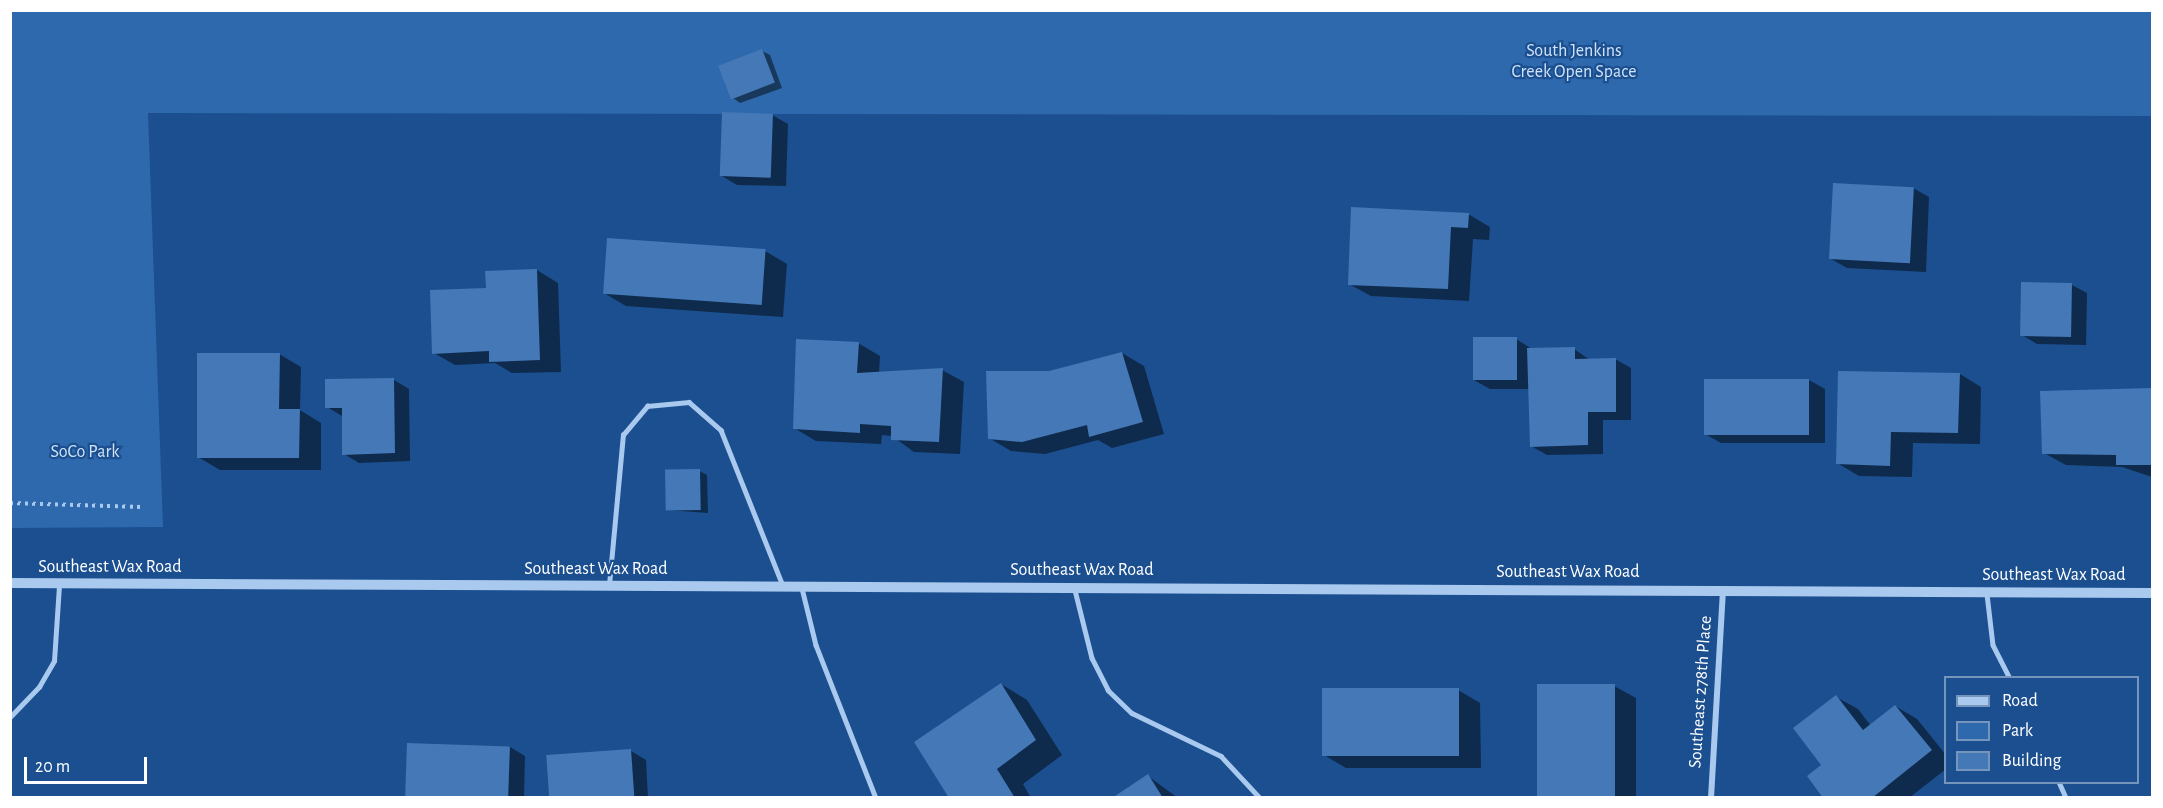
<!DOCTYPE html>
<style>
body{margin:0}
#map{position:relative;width:2163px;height:808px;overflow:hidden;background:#1b4f8f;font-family:"Alegreya Sans",sans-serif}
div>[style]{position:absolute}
.green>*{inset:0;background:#2e69ad}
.shadow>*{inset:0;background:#0007}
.building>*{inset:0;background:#4478b7;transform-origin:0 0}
.path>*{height:4px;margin-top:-2px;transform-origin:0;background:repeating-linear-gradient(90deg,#a9c9ee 0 3px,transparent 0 7.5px)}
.service>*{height:4.5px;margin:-2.25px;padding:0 2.25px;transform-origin:2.25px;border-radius:2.25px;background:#a9c9ee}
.minor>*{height:6px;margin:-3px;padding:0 3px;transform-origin:3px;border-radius:3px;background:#a9c9ee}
.tertiary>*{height:10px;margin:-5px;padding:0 5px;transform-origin:5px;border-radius:5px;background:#a9c9ee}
span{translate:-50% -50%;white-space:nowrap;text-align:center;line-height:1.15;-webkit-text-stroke:4.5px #1b4f8f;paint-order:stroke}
.park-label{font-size:18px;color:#cfe3fa}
.street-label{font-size:18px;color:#fff}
.frame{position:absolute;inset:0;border:12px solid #fff;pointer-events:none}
.legend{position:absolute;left:1944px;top:676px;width:195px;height:108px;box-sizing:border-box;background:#1b4f8f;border:2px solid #7695bc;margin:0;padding:8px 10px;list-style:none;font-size:18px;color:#fff}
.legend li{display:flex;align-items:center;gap:12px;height:30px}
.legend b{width:30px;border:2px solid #7695bc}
.scale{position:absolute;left:24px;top:757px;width:123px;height:27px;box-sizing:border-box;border:3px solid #fff;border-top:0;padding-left:8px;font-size:18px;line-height:21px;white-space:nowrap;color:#fff;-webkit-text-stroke:4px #1b4f8f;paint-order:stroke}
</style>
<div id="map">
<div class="green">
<div style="clip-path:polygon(10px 11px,2152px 11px,2152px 116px,148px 113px,163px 527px,11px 528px)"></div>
</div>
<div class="shadow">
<div style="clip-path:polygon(762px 51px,770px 55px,782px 88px,740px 103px,733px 98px,720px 67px)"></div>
<div style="clip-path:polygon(772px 115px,788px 124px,786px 186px,737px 185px,722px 176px)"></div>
<div style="clip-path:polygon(1913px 188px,1929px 197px,1926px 272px,1847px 268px,1831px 259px)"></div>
<div style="clip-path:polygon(1468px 214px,1490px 227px,1489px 240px,1473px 239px,1469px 301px,1371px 296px,1349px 284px)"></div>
<div style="clip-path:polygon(765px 251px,787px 264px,783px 317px,626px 306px,604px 293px)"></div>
<div style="clip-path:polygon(537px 270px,558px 283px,561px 372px,512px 373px,495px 363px,455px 365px,434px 353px,487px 290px)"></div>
<div style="clip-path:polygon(2072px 285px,2087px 293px,2086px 345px,2037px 344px,2022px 335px)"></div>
<div style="clip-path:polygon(1516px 339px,1532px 349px,1574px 349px,1590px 360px,1615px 359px,1631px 368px,1631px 420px,1603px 420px,1603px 454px,1547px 455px,1531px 446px,1530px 389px,1490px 389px,1474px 380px)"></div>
<div style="clip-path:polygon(858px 343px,880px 356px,879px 373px,942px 370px,964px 382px,960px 454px,914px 452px,892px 436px,882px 435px,881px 444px,816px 441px,794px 428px)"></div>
<div style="clip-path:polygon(1122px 353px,1144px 366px,1164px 434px,1112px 448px,1098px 440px,1045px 454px,1011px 451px,989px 438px,1049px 372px)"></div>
<div style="clip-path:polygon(279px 354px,301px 367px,300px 410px,321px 423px,321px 470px,220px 470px,198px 457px)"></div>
<div style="clip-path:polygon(1960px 374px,1981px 387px,1980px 444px,1913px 443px,1912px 477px,1859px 476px,1837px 463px)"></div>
<div style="clip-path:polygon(394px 380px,409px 389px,410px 461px,359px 463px,344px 454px,342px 416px,327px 407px)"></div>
<div style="clip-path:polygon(1705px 380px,1809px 380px,1825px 389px,1825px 443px,1721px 443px,1705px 434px)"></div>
<div style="clip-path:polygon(2152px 390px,2152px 477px,2122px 467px,2066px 465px,2044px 453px,2041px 393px)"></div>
<div style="clip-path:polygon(699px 471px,707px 475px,708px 513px,668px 510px)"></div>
<div style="clip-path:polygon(1001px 684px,1027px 700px,1062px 755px,1023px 784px,1031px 798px,952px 798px)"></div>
<div style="clip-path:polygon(1614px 686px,1636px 698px,1636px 798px,1539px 798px)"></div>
<div style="clip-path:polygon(1458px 690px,1480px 703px,1481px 768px,1346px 768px,1324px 755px)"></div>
<div style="clip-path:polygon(1836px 697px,1858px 709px,1871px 726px,1895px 706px,1917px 719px,1946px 755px,1946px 769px,1909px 798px,1825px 798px,1823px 765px)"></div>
<div style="clip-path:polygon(510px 747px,525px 756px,524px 798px,406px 798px)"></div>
<div style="clip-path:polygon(631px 751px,646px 760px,648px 798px,549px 798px)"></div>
<div style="clip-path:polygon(1148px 776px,1178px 798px,1114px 798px)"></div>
</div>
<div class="building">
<div style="left:762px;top:49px;width:36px;height:47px;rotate:69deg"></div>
<div style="left:722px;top:112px;width:51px;height:64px;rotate:2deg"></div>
<div style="left:1833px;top:183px;width:81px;height:76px;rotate:3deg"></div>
<div style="clip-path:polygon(1351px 207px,1469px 213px,1468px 228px,1451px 227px,1448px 289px,1348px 285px)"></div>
<div style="left:607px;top:238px;width:159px;height:56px;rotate:4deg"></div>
<div style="clip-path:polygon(537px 269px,540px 360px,489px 362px,489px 351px,432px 354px,430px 290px,486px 288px,485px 271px)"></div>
<div style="left:2021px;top:282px;width:51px;height:54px;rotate:1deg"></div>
<div style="left:1473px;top:337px;width:44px;height:43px"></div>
<div style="clip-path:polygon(796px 339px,859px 342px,857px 373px,943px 368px,939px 442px,891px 440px,891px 426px,860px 424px,860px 433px,793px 429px)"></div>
<div style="clip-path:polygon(1575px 347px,1575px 359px,1616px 358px,1616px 412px,1588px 412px,1588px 445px,1530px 447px,1527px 348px)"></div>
<div style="clip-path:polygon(1122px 352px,1143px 422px,1089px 437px,1087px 425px,1022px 442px,988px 439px,986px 371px,1049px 371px)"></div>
<div style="clip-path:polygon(197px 353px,280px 353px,279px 409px,300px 409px,299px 458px,197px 458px)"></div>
<div style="clip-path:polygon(1838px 371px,1960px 373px,1958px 433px,1891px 432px,1890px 466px,1836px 464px)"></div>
<div style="clip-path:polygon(394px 378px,395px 453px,342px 455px,342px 408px,325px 408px,325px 379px)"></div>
<div style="left:1704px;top:379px;width:105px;height:56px"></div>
<div style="clip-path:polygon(2152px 388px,2152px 465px,2116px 465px,2116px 455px,2042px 454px,2040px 391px)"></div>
<div style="left:700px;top:469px;width:41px;height:35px;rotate:89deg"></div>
<div style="clip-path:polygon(1001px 683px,1036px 740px,997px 769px,1015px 798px,949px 798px,914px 742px)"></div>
<div style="left:1537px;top:684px;width:78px;height:114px"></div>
<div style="left:1322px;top:688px;width:137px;height:68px"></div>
<div style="clip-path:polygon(1836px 695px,1863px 730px,1895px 705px,1932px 750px,1872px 798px,1823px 798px,1807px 776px,1821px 765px,1793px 728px)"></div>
<div style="left:407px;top:743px;width:103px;height:55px;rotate:2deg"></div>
<div style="left:631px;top:749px;width:49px;height:85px;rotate:86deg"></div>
<div style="clip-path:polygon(1148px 774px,1163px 798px,1112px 798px)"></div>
</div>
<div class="path">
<div style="left:10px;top:503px;width:132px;rotate:1.7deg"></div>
</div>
<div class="service">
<div style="left:609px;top:585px;width:151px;rotate:-84.7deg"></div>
<div style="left:623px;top:435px;width:38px;rotate:-50deg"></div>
<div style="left:647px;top:406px;width:42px;rotate:-5.4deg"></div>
<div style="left:689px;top:402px;width:43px;rotate:41.2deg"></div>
<div style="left:721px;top:430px;width:168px;rotate:68.3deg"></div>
<div style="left:802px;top:588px;width:59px;rotate:76.2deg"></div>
<div style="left:816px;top:645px;width:164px;rotate:68.6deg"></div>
<div style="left:1075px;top:590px;width:70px;rotate:76deg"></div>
<div style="left:1092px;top:658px;width:36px;rotate:63deg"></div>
<div style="left:1108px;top:690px;width:33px;rotate:44deg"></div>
<div style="left:1132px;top:713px;width:99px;rotate:25.8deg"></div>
<div style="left:1221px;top:756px;width:57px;rotate:47.1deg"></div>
<div style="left:1987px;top:594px;width:51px;rotate:83.3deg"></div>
<div style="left:1993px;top:645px;width:37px;rotate:63deg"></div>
<div style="left:10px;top:717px;width:42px;rotate:-46deg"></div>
<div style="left:39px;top:687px;width:30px;rotate:-60deg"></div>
<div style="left:54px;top:661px;width:76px;rotate:-86.2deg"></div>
<div style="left:2059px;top:782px;width:17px;rotate:66deg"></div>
</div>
<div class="minor">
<div style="left:1711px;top:798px;width:208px;rotate:-86.7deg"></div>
</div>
<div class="tertiary">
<div style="left:10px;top:583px;width:2142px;rotate:0.27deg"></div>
</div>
<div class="park-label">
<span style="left:1574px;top:62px">South Jenkins<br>Creek Open Space</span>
<span style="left:85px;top:452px">SoCo Park</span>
</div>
<div class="street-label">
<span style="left:110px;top:567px">Southeast Wax Road</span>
<span style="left:596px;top:569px">Southeast Wax Road</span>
<span style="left:1082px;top:570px">Southeast Wax Road</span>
<span style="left:1568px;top:572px">Southeast Wax Road</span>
<span style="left:2054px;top:575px">Southeast Wax Road</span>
<span style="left:1701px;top:692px;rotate:-86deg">Southeast 278th Place</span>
</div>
<div class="frame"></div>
<ul class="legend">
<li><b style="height:8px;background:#a9c9ee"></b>Road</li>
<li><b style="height:16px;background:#2e69ad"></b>Park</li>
<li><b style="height:16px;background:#4478b7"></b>Building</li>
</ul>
<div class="scale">20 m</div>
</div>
